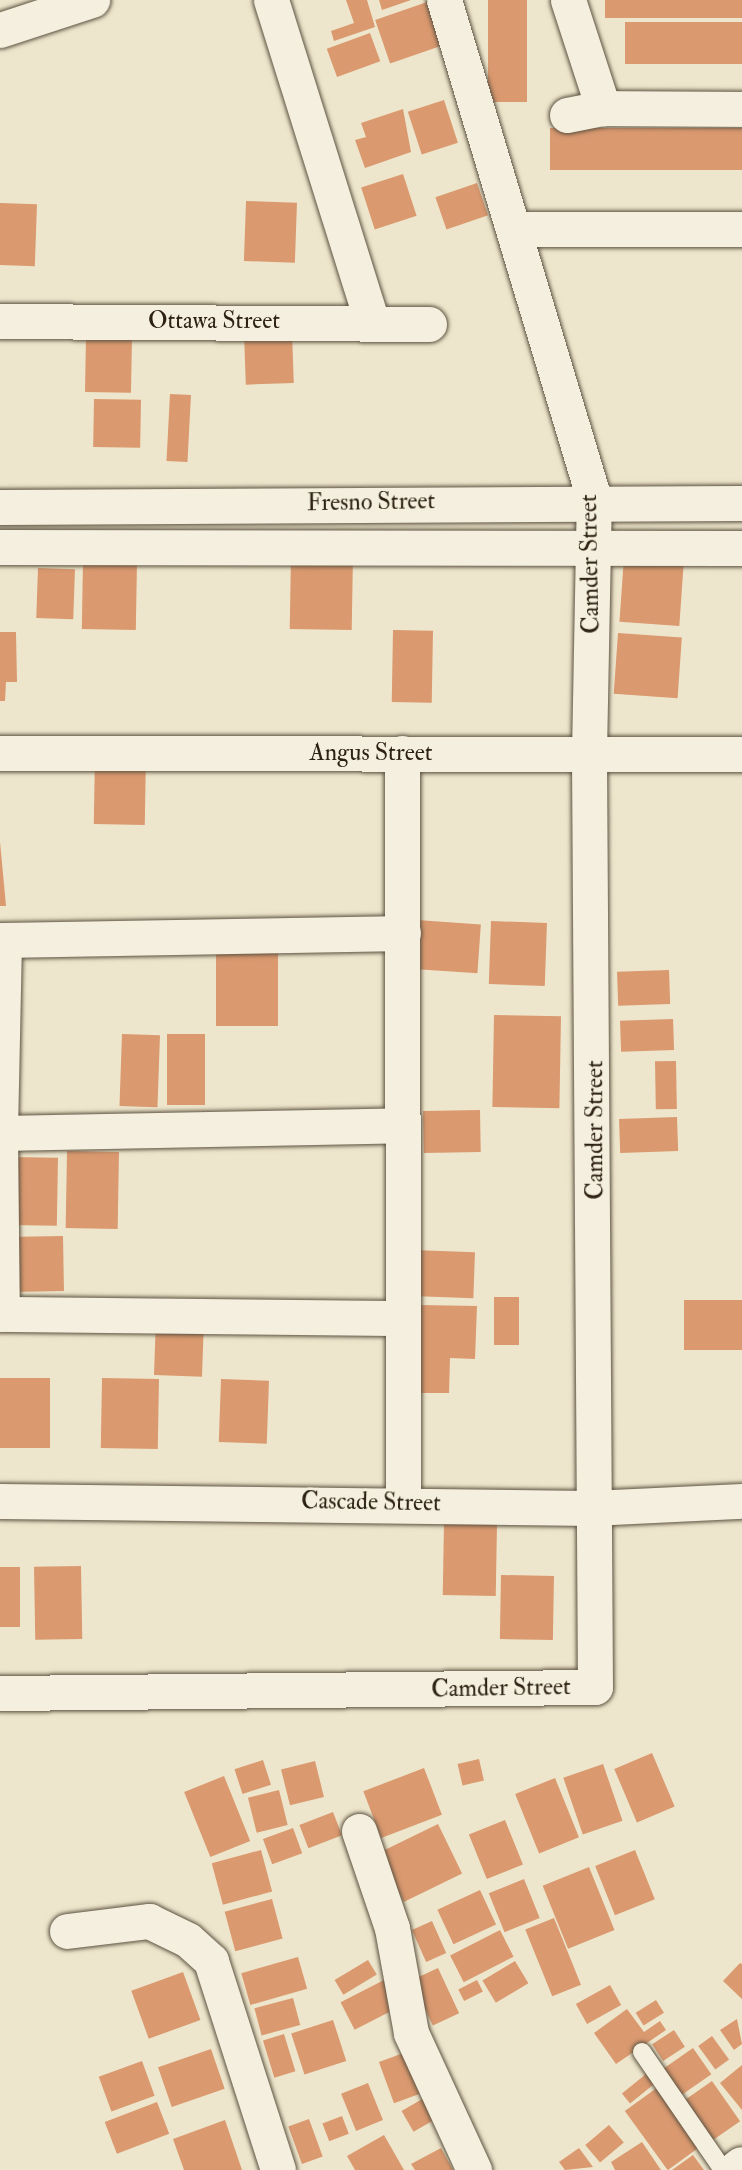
<!DOCTYPE html>
<style>
body{margin:0}
#map{position:relative;width:742px;height:2170px;overflow:hidden;background:#eee6cc;font-family:"IM FELL Double Pica",serif}
div>[style]{position:absolute}
.building>*{inset:0;background:#da996f;transform-origin:0 0}
.roads{filter:drop-shadow(0 0 2px #5d5241) drop-shadow(0 0 2px #5d5241)}
.lane>*{height:18px;margin:-9px;padding:0 9px;transform-origin:9px;border-radius:9px;background:#f4efde}
.street>*{height:35px;margin:-17.5px;padding:0 17.5px;transform-origin:17.5px;border-radius:17.5px;background:#f4efde}
.secondary>*{height:38px;margin:-19px;padding:0 19px;transform-origin:19px;border-radius:19px;background:#f4efde}
span{translate:-50% -50%;white-space:nowrap;text-align:center;line-height:1.15;-webkit-text-stroke:5px #f4efde;paint-order:stroke}
.street-label{font-size:24px;color:#2d2113}
</style>
<div id="map">
<div class="building">
<div style="clip-path:polygon(346px 0,367px 0,375px 27px,334px 41px,331px 31px,354px 23px)"></div>
<div style="clip-path:polygon(379px 0,411px 0,382px 10px)"></div>
<div style="left:488px;top:0;width:39px;height:102px"></div>
<div style="left:605px;top:0;width:137px;height:18px"></div>
<div style="left:430px;top:1px;width:46px;height:58px;rotate:71deg"></div>
<div style="left:625px;top:22px;width:117px;height:42px"></div>
<div style="left:370px;top:33px;width:30px;height:46px;rotate:70deg"></div>
<div style="left:444px;top:100px;width:45px;height:38px;rotate:72deg"></div>
<div style="clip-path:polygon(403px 109px,411px 152px,365px 168px,355px 140px,366px 137px,361px 123px)"></div>
<div style="left:550px;top:128px;width:192px;height:42px"></div>
<div style="left:403px;top:174px;width:44px;height:44px;rotate:72deg"></div>
<div style="left:477px;top:183px;width:34px;height:44px;rotate:71deg"></div>
<div style="left:246px;top:201px;width:51px;height:60px;rotate:2deg"></div>
<div style="left:0;top:203px;width:37px;height:62px;rotate:2deg"></div>
<div style="left:292px;top:332px;width:51px;height:48px;rotate:88deg"></div>
<div style="left:86px;top:335px;width:46px;height:57px;rotate:1deg"></div>
<div style="left:170px;top:394px;width:21px;height:67px;rotate:3deg"></div>
<div style="left:94px;top:399px;width:47px;height:48px;rotate:1deg"></div>
<div style="left:291px;top:555px;width:62px;height:74px;rotate:1deg"></div>
<div style="left:624px;top:557px;width:60px;height:65px;rotate:4deg"></div>
<div style="left:83px;top:561px;width:54px;height:68px;rotate:1deg"></div>
<div style="left:38px;top:568px;width:37px;height:50px;rotate:2deg"></div>
<div style="left:393px;top:630px;width:40px;height:72px;rotate:1deg"></div>
<div style="clip-path:polygon(0 632px,16px 632px,17px 682px,6px 682px,5px 701px,0 701px)"></div>
<div style="left:618px;top:633px;width:64px;height:61px;rotate:4deg"></div>
<div style="left:95px;top:754px;width:51px;height:70px;rotate:1deg"></div>
<div style="clip-path:polygon(0 842px,6px 906px,0 906px)"></div>
<div style="left:417px;top:920px;width:64px;height:49px;rotate:4deg"></div>
<div style="left:491px;top:921px;width:56px;height:63px;rotate:2deg"></div>
<div style="left:216px;top:953px;width:62px;height:73px"></div>
<div style="left:669px;top:970px;width:34px;height:52px;rotate:88deg"></div>
<div style="left:494px;top:1015px;width:67px;height:92px;rotate:1deg"></div>
<div style="left:673px;top:1019px;width:31px;height:53px;rotate:88deg"></div>
<div style="left:122px;top:1034px;width:38px;height:72px;rotate:2deg"></div>
<div style="left:167px;top:1034px;width:38px;height:71px"></div>
<div style="left:676px;top:1061px;width:48px;height:21px;rotate:89deg"></div>
<div style="left:480px;top:1110px;width:42px;height:57px;rotate:89deg"></div>
<div style="left:677px;top:1117px;width:34px;height:58px;rotate:88deg"></div>
<div style="left:67px;top:1151px;width:52px;height:77px;rotate:1deg"></div>
<div style="left:10px;top:1157px;width:48px;height:68px;rotate:1deg"></div>
<div style="left:63px;top:1236px;width:55px;height:56px;rotate:89deg"></div>
<div style="left:413px;top:1250px;width:62px;height:46px;rotate:2deg"></div>
<div style="left:494px;top:1297px;width:25px;height:48px"></div>
<div style="left:742px;top:1300px;width:50px;height:58px;rotate:90deg"></div>
<div style="clip-path:polygon(420px 1305px,477px 1306px,475px 1359px,450px 1358px,449px 1393px,418px 1393px)"></div>
<div style="left:156px;top:1318px;width:48px;height:57px;rotate:2deg"></div>
<div style="left:50px;top:1378px;width:70px;height:50px;rotate:90deg"></div>
<div style="left:102px;top:1378px;width:57px;height:70px;rotate:1deg"></div>
<div style="left:221px;top:1379px;width:48px;height:63px;rotate:2deg"></div>
<div style="left:444px;top:1523px;width:53px;height:72px;rotate:1deg"></div>
<div style="left:81px;top:1566px;width:73px;height:47px;rotate:89deg"></div>
<div style="left:0;top:1567px;width:20px;height:60px"></div>
<div style="left:501px;top:1575px;width:53px;height:64px;rotate:1deg"></div>
<div style="left:652px;top:1753px;width:58px;height:41px;rotate:67deg"></div>
<div style="left:479px;top:1759px;width:22px;height:22px;rotate:77deg"></div>
<div style="left:263px;top:1760px;width:26px;height:30px;rotate:72deg"></div>
<div style="left:315px;top:1761px;width:37px;height:35px;rotate:76deg"></div>
<div style="left:603px;top:1764px;width:60px;height:42px;rotate:71deg"></div>
<div style="left:424px;top:1768px;width:50px;height:65px;rotate:69deg"></div>
<div style="left:224px;top:1776px;width:70px;height:43px;rotate:68deg"></div>
<div style="left:555px;top:1778px;width:64px;height:43px;rotate:68deg"></div>
<div style="left:279px;top:1790px;width:36px;height:32px;rotate:76deg"></div>
<div style="left:333px;top:1812px;width:25px;height:36px;rotate:69deg"></div>
<div style="left:505px;top:1820px;width:48px;height:39px;rotate:68deg"></div>
<div style="left:438px;top:1824px;width:55px;height:65px;rotate:64deg"></div>
<div style="left:293px;top:1828px;width:27px;height:32px;rotate:70deg"></div>
<div style="left:261px;top:1850px;width:43px;height:51px;rotate:75deg"></div>
<div style="left:635px;top:1850px;width:53px;height:43px;rotate:68deg"></div>
<div style="left:589px;top:1867px;width:68px;height:50px;rotate:68deg"></div>
<div style="left:524px;top:1879px;width:42px;height:38px;rotate:68deg"></div>
<div style="left:480px;top:1890px;width:38px;height:47px;rotate:65deg"></div>
<div style="left:272px;top:1899px;width:41px;height:49px;rotate:75deg"></div>
<div style="left:554px;top:1918px;width:72px;height:31px;rotate:68deg"></div>
<div style="left:432px;top:1921px;width:35px;height:22px;rotate:66deg"></div>
<div style="left:500px;top:1930px;width:30px;height:56px;rotate:63deg"></div>
<div style="left:298px;top:1957px;width:33px;height:59px;rotate:74deg"></div>
<div style="left:368px;top:1960px;width:17px;height:39px;rotate:59deg"></div>
<div style="left:515px;top:1961px;width:26px;height:38px;rotate:59deg"></div>
<div style="clip-path:polygon(740px 1963px,742px 1964px,742px 1999px,723px 1981px)"></div>
<div style="left:438px;top:1968px;width:50px;height:29px;rotate:65deg"></div>
<div style="left:183px;top:1972px;width:51px;height:55px;rotate:70deg"></div>
<div style="left:386px;top:1979px;width:31px;height:51px;rotate:63deg"></div>
<div style="left:477px;top:1980px;width:13px;height:21px;rotate:63deg"></div>
<div style="left:610px;top:1985px;width:23px;height:39px;rotate:61deg"></div>
<div style="left:293px;top:1998px;width:28px;height:40px;rotate:75deg"></div>
<div style="left:656px;top:2000px;width:15px;height:24px;rotate:58deg"></div>
<div style="clip-path:polygon(627px 2009px,644px 2032px,660px 2021px,666px 2030px,616px 2064px,594px 2033px)"></div>
<div style="clip-path:polygon(737px 2019px,742px 2044px,734px 2050px,720px 2030px)"></div>
<div style="left:333px;top:2020px;width:43px;height:44px;rotate:72deg"></div>
<div style="left:674px;top:2030px;width:20px;height:26px;rotate:57deg"></div>
<div style="left:284px;top:2034px;width:39px;height:22px;rotate:73deg"></div>
<div style="left:712px;top:2036px;width:29px;height:17px;rotate:54deg"></div>
<div style="left:693px;top:2048px;width:32px;height:42px;rotate:55deg"></div>
<div style="left:211px;top:2049px;width:42px;height:56px;rotate:71deg"></div>
<div style="left:409px;top:2051px;width:44px;height:32px;rotate:70deg"></div>
<div style="left:142px;top:2061px;width:37px;height:46px;rotate:70deg"></div>
<div style="clip-path:polygon(742px 2065px,742px 2110px,720px 2083px)"></div>
<div style="left:646px;top:2074px;width:13px;height:31px;rotate:51deg"></div>
<div style="left:712px;top:2081px;width:49px;height:37px;rotate:55deg"></div>
<div style="left:368px;top:2083px;width:40px;height:29px;rotate:68deg"></div>
<div style="left:658px;top:2087px;width:73px;height:41px;rotate:54deg"></div>
<div style="left:431px;top:2094px;width:24px;height:34px;rotate:60deg"></div>
<div style="left:157px;top:2102px;width:34px;height:56px;rotate:69deg"></div>
<div style="left:342px;top:2116px;width:19px;height:21px;rotate:69deg"></div>
<div style="left:309px;top:2119px;width:40px;height:22px;rotate:70deg"></div>
<div style="clip-path:polygon(225px 2120px,242px 2170px,184px 2170px,173px 2139px)"></div>
<div style="left:609px;top:2125px;width:23px;height:31px;rotate:50deg"></div>
<div style="clip-path:polygon(384px 2135px,404px 2170px,355px 2170px,347px 2156px)"></div>
<div style="clip-path:polygon(642px 2142px,661px 2170px,615px 2170px,611px 2162px)"></div>
<div style="clip-path:polygon(441px 2148px,453px 2170px,415px 2170px,411px 2164px)"></div>
<div style="clip-path:polygon(579px 2148px,593px 2167px,565px 2170px,559px 2162px)"></div>
<div style="clip-path:polygon(693px 2155px,704px 2170px,672px 2170px)"></div>
</div>
<div class="roads">
<div class="lane">
<div style="left:642px;top:2052px;width:143px;rotate:55.5deg"></div>
</div>
<div class="street">
<div style="left:271px;top:0;width:335px;rotate:72.6deg"></div>
<div style="left:568px;top:0;width:114px;rotate:72deg"></div>
<div style="left:0;top:30px;width:97px;rotate:-18.1deg"></div>
<div style="left:567px;top:115px;width:37px;rotate:-11deg"></div>
<div style="left:603px;top:108px;width:139px;rotate:0.4deg"></div>
<div style="left:514px;top:229px;width:228px"></div>
<div style="left:0;top:321px;width:429px;rotate:0.4deg"></div>
<div style="left:0;top:507px;width:742px;rotate:-0.31deg"></div>
<div style="left:0;top:547px;width:742px;rotate:0.08deg"></div>
<div style="left:0;top:753px;width:742px;rotate:0.08deg"></div>
<div style="left:402px;top:753px;width:748px;rotate:89.92deg"></div>
<div style="left:0;top:940px;width:403px;rotate:-1deg"></div>
<div style="left:0;top:1132px;width:192px;rotate:-88.8deg"></div>
<div style="left:0;top:1133px;width:401px;rotate:-1.1deg"></div>
<div style="left:0;top:1134px;width:180px;rotate:89.4deg"></div>
<div style="left:0;top:1314px;width:399px;rotate:0.6deg"></div>
<div style="left:0;top:1501px;width:591px;rotate:0.68deg"></div>
<div style="left:591px;top:1508px;width:151px;rotate:-2.7deg"></div>
<div style="left:0;top:1693px;width:595px;rotate:-0.58deg"></div>
<div style="left:595px;top:1687px;width:934px;rotate:-90.37deg"></div>
<div style="left:589px;top:753px;width:254px;rotate:-88.9deg"></div>
<div style="left:594px;top:499px;width:521px;rotate:-106.73deg"></div>
<div style="left:359px;top:1831px;width:102px;rotate:71.2deg"></div>
<div style="left:392px;top:1928px;width:107px;rotate:79.7deg"></div>
<div style="left:411px;top:2033px;width:151px;rotate:65.3deg"></div>
<div style="left:67px;top:1931px;width:83px;rotate:-7deg"></div>
<div style="left:149px;top:1921px;width:43px;rotate:26deg"></div>
<div style="left:188px;top:1940px;width:31px;rotate:42deg"></div>
<div style="left:211px;top:1961px;width:219px;rotate:72.2deg"></div>
</div>
<div class="secondary">
<div style="left:737px;top:2170px;width:6px;rotate:-39deg"></div>
</div>
</div>
<div class="street-label">
<span style="left:214px;top:321px">Ottawa Street</span>
<span style="left:371px;top:502px;rotate:-1deg">Fresno Street</span>
<span style="left:590px;top:564px;rotate:-91deg">Camder Street</span>
<span style="left:371px;top:753px">Angus Street</span>
<span style="left:595px;top:1130px;rotate:-90deg">Camder Street</span>
<span style="left:371px;top:1502px;rotate:1deg">Cascade Street</span>
<span style="left:501px;top:1688px;rotate:-1deg">Camder Street</span>
</div>
</div>
